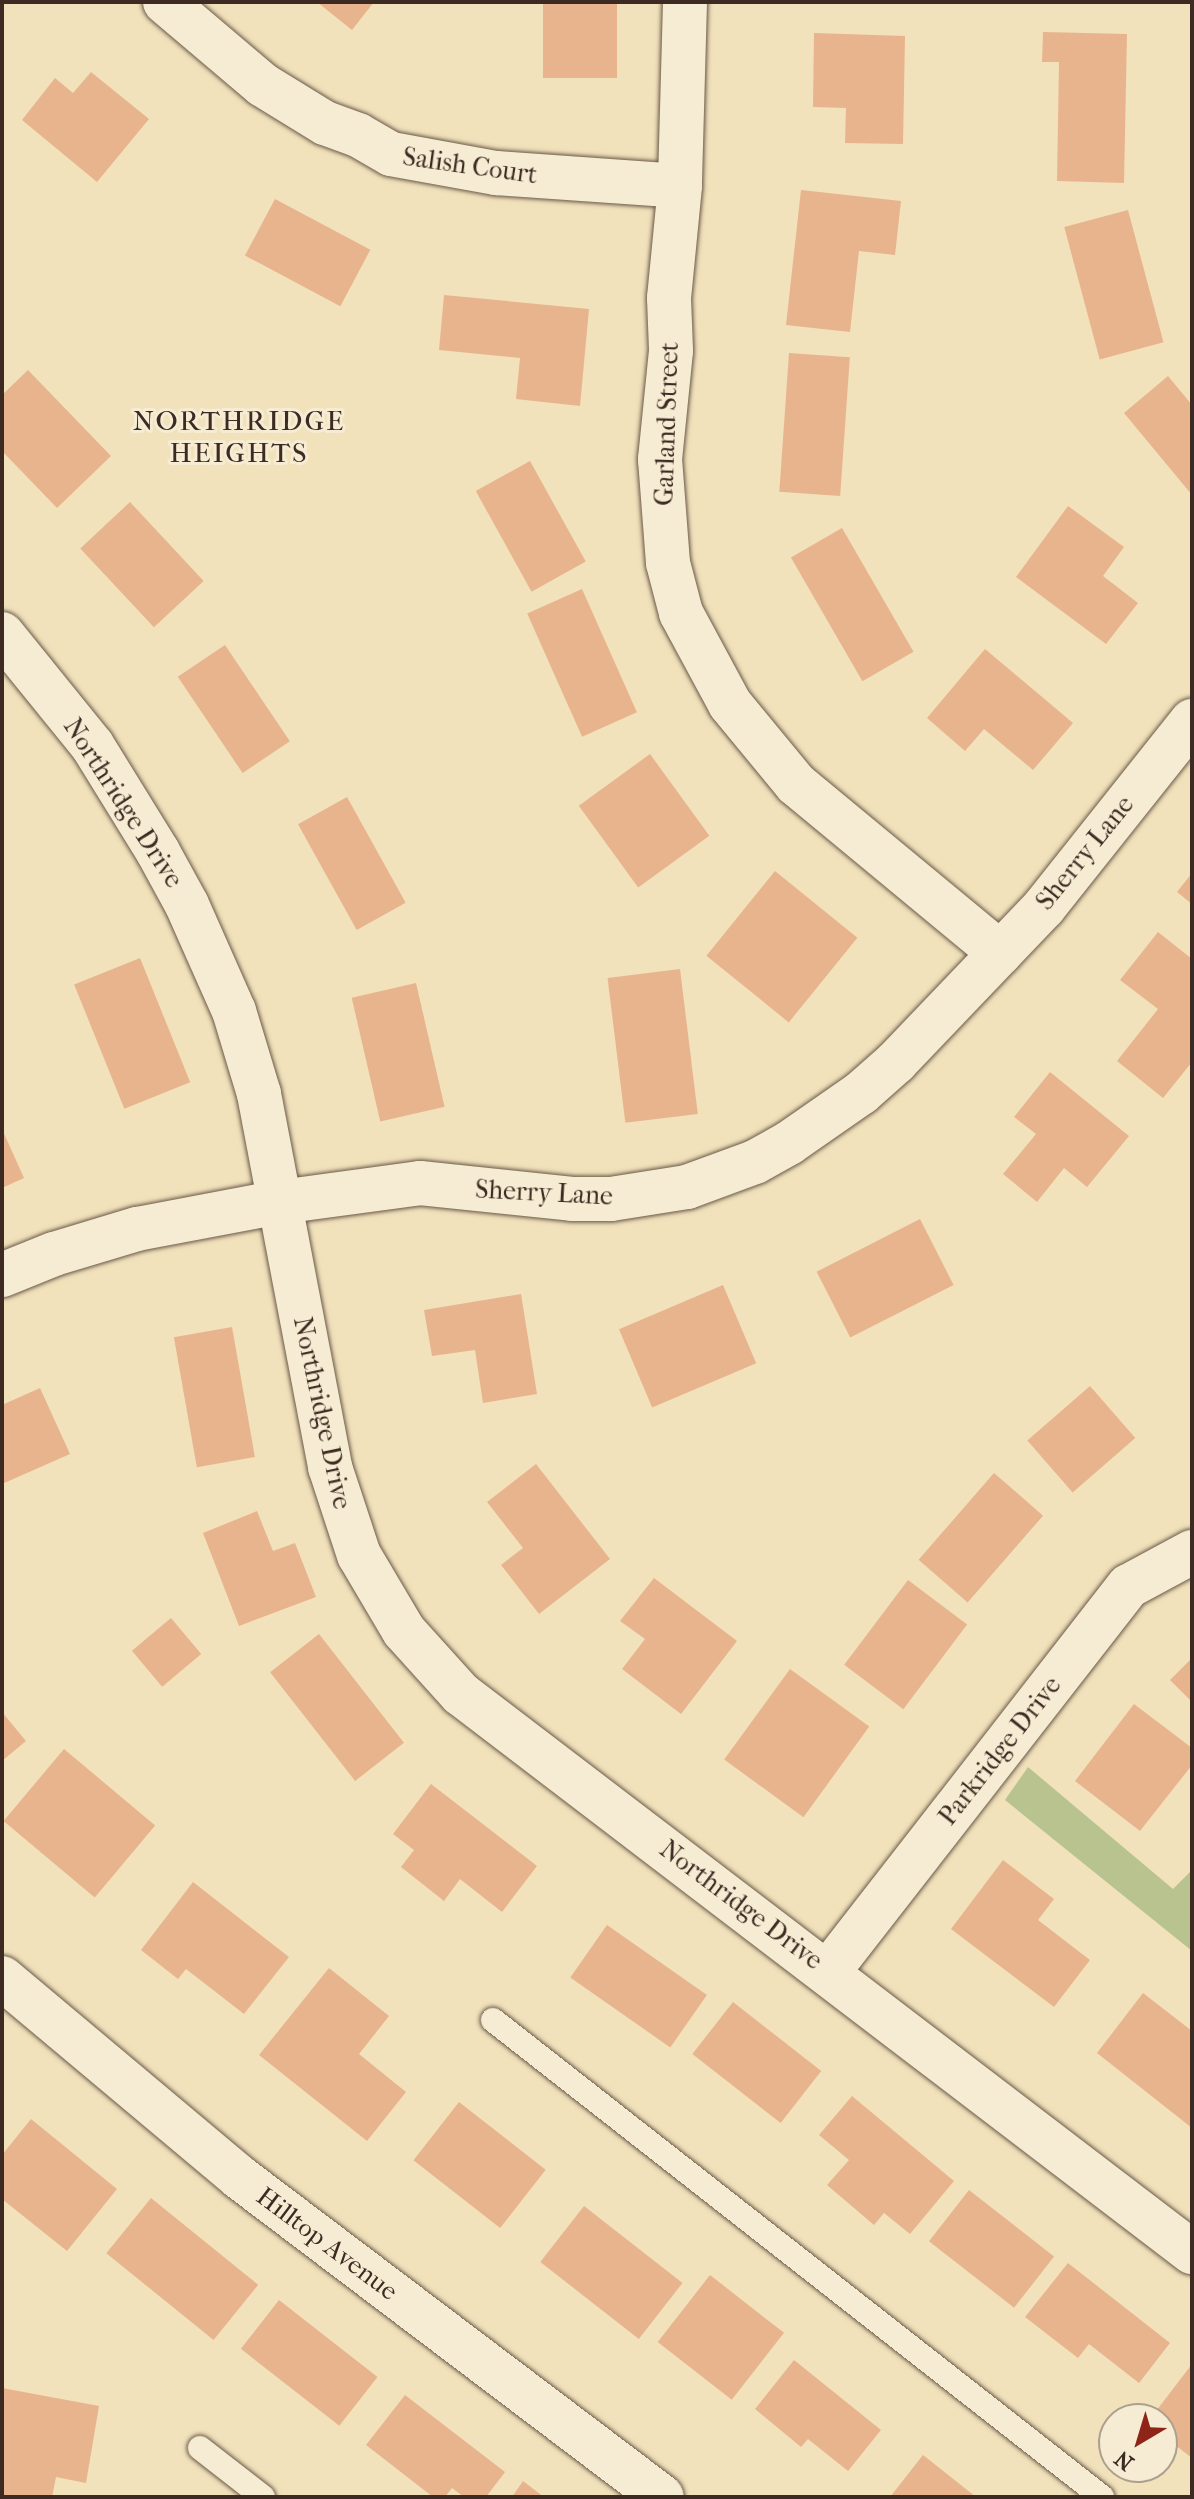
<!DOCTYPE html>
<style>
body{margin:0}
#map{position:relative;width:1194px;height:2499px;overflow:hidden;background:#f1e2bb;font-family:"IM FELL French Canon",serif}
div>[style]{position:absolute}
.green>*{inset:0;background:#b9c390}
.building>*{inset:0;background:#e8b48e;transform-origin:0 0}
.roads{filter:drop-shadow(0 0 2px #6a5949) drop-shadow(0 0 2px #6a5949)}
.lane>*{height:24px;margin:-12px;padding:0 12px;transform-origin:12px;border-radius:12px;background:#f6ecd3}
.street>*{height:44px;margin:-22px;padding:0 22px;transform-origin:22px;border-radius:22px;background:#f6ecd3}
span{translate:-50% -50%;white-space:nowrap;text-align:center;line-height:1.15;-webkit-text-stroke:6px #f6ecd3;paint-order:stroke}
.street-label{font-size:26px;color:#3d2b23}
.neighbourhood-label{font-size:28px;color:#3d2b23;letter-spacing:2px}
.frame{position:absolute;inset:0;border:4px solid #3d2b23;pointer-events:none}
.north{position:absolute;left:1098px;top:2403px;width:80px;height:80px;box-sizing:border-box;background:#f6ecd3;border:2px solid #ac9f8d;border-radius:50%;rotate:218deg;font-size:22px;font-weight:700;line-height:32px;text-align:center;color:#3d2b23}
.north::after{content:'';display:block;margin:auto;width:28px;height:36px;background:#8f2418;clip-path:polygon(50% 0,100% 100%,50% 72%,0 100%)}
</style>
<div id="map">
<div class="green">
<div style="clip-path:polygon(1028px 1767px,1173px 1889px,1192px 1870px,1192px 1951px,1005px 1800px)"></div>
</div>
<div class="building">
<div style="clip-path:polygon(317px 2px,374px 2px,352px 30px)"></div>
<div style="left:543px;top:2px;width:74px;height:76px"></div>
<div style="clip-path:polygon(1043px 32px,1127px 34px,1124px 183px,1057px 181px,1059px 62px,1042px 62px)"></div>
<div style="clip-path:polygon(814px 33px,905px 36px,903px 144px,845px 143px,846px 108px,813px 107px)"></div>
<div style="clip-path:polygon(91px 72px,149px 119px,97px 182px,22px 120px,55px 78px,73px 93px)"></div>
<div style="clip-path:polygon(801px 190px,901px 201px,895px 255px,859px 251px,850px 332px,786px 325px)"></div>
<div style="left:275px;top:199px;width:108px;height:64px;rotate:28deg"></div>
<div style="left:1128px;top:210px;width:137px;height:66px;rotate:75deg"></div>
<div style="clip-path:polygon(444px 295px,589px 309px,580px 406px,516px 399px,520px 358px,439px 350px)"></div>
<div style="left:789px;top:353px;width:61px;height:139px;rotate:4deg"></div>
<div style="clip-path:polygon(28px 370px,111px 456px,57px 508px,2px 451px,2px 395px)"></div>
<div style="clip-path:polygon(1168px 376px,1192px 405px,1192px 495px,1124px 413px)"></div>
<div style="left:530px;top:461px;width:115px;height:62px;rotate:61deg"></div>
<div style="left:130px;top:502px;width:108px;height:68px;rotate:47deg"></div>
<div style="clip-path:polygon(1068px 506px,1124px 547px,1103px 576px,1138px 603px,1106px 644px,1016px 577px)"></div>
<div style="left:842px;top:528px;width:143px;height:59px;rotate:60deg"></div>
<div style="left:582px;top:589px;width:135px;height:60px;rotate:66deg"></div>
<div style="left:225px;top:645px;width:116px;height:57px;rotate:56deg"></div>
<div style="clip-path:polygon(985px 649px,1073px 723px,1033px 770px,984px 729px,965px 751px,927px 718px)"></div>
<div style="left:650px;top:754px;width:101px;height:88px;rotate:54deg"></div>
<div style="left:347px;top:797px;width:121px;height:56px;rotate:61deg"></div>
<div style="left:775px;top:871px;width:106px;height:109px;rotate:39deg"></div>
<div style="clip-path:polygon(1192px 873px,1192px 904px,1177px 892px)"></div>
<div style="clip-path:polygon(1158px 932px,1192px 959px,1192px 1062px,1163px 1098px,1117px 1061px,1158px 1009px,1120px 980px)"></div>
<div style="left:140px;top:958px;width:134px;height:71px;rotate:68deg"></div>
<div style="left:680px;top:969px;width:146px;height:73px;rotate:83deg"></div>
<div style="left:416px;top:983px;width:127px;height:66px;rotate:77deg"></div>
<div style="clip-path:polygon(1050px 1072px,1129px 1136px,1087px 1187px,1064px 1168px,1037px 1202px,1003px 1174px,1036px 1134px,1014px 1117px)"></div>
<div style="clip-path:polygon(2px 1129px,24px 1178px,2px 1188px)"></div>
<div style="left:920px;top:1219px;width:74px;height:116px;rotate:63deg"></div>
<div style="left:723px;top:1285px;width:85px;height:113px;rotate:67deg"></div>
<div style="clip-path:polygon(521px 1294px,537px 1394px,483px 1403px,475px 1350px,432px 1356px,424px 1310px)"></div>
<div style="left:232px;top:1327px;width:132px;height:59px;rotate:80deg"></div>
<div style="left:1090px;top:1386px;width:69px;height:83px;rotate:49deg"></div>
<div style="clip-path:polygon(40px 1388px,70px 1454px,2px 1484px,2px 1405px)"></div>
<div style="clip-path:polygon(536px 1464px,610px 1559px,539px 1614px,501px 1565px,523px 1548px,487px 1502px)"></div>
<div style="left:994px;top:1473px;width:65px;height:115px;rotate:41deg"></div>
<div style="clip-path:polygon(257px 1511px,273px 1551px,295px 1543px,316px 1597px,239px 1626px,203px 1533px)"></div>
<div style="clip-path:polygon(654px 1578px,737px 1641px,681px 1714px,622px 1669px,645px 1639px,620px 1621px)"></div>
<div style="left:908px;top:1580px;width:74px;height:106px;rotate:37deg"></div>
<div style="left:171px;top:1618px;width:47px;height:51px;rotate:50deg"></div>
<div style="left:319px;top:1634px;width:138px;height:62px;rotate:52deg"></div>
<div style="clip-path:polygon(1192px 1658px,1192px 1702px,1170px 1680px)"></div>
<div style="left:790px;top:1669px;width:98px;height:112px;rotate:36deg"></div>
<div style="clip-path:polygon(1134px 1704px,1192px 1748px,1192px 1765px,1140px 1831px,1075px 1781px)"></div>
<div style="clip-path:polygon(2px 1712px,26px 1741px,2px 1761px)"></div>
<div style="left:64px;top:1749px;width:119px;height:94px;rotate:40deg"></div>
<div style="clip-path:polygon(431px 1784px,537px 1866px,502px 1912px,460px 1879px,444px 1901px,401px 1867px,414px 1850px,393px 1834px)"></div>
<div style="clip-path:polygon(1003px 1860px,1054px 1899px,1038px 1920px,1090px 1960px,1054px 2007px,951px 1929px)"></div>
<div style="clip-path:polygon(193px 1882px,289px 1957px,244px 2014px,186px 1969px,178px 1979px,141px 1950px)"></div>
<div style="left:607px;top:1925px;width:122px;height:64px;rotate:35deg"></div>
<div style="clip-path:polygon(329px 1968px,389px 2016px,359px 2054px,406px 2092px,367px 2141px,259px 2055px)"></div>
<div style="clip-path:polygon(1143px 1993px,1192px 2031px,1192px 2128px,1097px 2053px)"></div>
<div style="left:733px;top:2002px;width:112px;height:66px;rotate:38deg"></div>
<div style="clip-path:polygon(852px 2096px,954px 2181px,910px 2234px,884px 2213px,874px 2225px,827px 2185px,849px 2160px,819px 2135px)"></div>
<div style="left:459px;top:2102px;width:110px;height:74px;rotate:38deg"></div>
<div style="clip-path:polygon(31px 2119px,117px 2189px,67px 2251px,2px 2199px,2px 2155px)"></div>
<div style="left:969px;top:2190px;width:108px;height:65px;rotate:38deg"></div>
<div style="left:151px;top:2198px;width:138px;height:71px;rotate:39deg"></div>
<div style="left:584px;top:2206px;width:125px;height:71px;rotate:38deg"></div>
<div style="clip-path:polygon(1068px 2263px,1170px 2343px,1139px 2383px,1089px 2344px,1078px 2358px,1025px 2317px)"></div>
<div style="left:710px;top:2275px;width:94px;height:85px;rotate:38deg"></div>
<div style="left:279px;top:2300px;width:125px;height:62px;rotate:38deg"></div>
<div style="clip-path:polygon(794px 2360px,881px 2430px,848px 2471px,808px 2439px,801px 2447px,755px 2409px)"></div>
<div style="clip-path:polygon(1192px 2364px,1192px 2458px,1162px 2435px,1162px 2419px,1150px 2419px)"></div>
<div style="clip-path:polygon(2px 2388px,99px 2406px,86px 2483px,56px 2477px,52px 2497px,2px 2497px)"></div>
<div style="clip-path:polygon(405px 2395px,505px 2472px,486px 2497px,464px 2497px,452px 2488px,445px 2497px,433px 2497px,366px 2445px)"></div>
<div style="clip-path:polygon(923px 2455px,976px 2497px,890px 2497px)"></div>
<div style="clip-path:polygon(523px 2481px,544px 2497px,512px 2497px)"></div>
</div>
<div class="roads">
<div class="lane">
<div style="left:493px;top:2020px;width:774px;rotate:38.07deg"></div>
<div style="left:200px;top:2448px;width:80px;rotate:37.9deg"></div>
</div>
<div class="street">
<div style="left:165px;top:2px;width:128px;rotate:40.3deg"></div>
<div style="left:263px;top:85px;width:73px;rotate:31.5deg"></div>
<div style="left:325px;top:123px;width:35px;rotate:20deg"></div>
<div style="left:358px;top:135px;width:38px;rotate:30deg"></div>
<div style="left:391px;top:154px;width:107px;rotate:10.3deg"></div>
<div style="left:496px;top:173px;width:184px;rotate:4deg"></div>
<div style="left:685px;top:2px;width:184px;rotate:91.6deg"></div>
<div style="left:680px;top:186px;width:113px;rotate:95.6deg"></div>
<div style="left:669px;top:298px;width:53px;rotate:87.8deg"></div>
<div style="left:671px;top:351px;width:109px;rotate:95.8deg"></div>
<div style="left:660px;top:459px;width:104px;rotate:85.6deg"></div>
<div style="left:668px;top:563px;width:52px;rotate:75.4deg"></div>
<div style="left:681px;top:613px;width:103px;rotate:61.7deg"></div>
<div style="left:730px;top:704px;width:104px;rotate:50.5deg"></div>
<div style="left:796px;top:784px;width:265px;rotate:39.6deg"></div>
<div style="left:2px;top:634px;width:143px;rotate:51deg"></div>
<div style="left:92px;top:745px;width:126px;rotate:58.3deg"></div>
<div style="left:158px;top:852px;width:60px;rotate:61.3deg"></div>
<div style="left:187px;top:905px;width:116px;rotate:66.1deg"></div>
<div style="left:234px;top:1011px;width:87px;rotate:73.2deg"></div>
<div style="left:259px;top:1094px;width:380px;rotate:79.2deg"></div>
<div style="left:330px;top:1467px;width:93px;rotate:71.8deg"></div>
<div style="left:359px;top:1555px;width:88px;rotate:59.4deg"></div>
<div style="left:404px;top:1631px;width:85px;rotate:47.9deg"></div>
<div style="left:461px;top:1694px;width:920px;rotate:37.36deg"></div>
<div style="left:2px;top:1275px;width:56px;rotate:-22deg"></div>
<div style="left:54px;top:1254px;width:87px;rotate:-16.8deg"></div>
<div style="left:137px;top:1229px;width:146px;rotate:-10.7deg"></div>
<div style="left:280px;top:1202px;width:141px;rotate:-7.7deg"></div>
<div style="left:420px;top:1183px;width:153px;rotate:6deg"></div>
<div style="left:572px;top:1199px;width:39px"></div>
<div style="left:611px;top:1199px;width:77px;rotate:-9deg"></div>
<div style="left:687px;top:1187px;width:72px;rotate:-20.2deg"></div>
<div style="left:755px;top:1162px;width:39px;rotate:-29deg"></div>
<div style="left:789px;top:1143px;width:88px;rotate:-34.8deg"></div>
<div style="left:861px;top:1093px;width:47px;rotate:-41.5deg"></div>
<div style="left:896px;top:1062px;width:214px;rotate:-46.3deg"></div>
<div style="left:1044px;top:907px;width:238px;rotate:-51.5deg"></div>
<div style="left:828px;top:1972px;width:489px;rotate:-52.1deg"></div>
<div style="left:1129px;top:1586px;width:72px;rotate:-28.4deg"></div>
<div style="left:2px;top:1978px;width:309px;rotate:40deg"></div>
<div style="left:239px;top:2177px;width:530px;rotate:37.11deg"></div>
</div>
</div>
<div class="street-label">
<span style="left:470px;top:166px;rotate:8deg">Salish Court</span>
<span style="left:667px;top:424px;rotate:-88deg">Garland Street</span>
<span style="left:123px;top:803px;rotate:57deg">Northridge Drive</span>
<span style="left:1085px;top:853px;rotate:-51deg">Sherry Lane</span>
<span style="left:544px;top:1193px;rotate:3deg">Sherry Lane</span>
<span style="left:322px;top:1413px;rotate:78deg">Northridge Drive</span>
<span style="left:1000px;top:1751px;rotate:-52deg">Parkridge Drive</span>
<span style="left:741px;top:1905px;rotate:37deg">Northridge Drive</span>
<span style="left:327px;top:2244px;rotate:37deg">Hilltop Avenue</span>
</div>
<div class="neighbourhood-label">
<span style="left:239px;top:437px">NORTHRIDGE<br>HEIGHTS</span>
</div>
<div class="frame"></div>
<div class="north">N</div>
</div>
